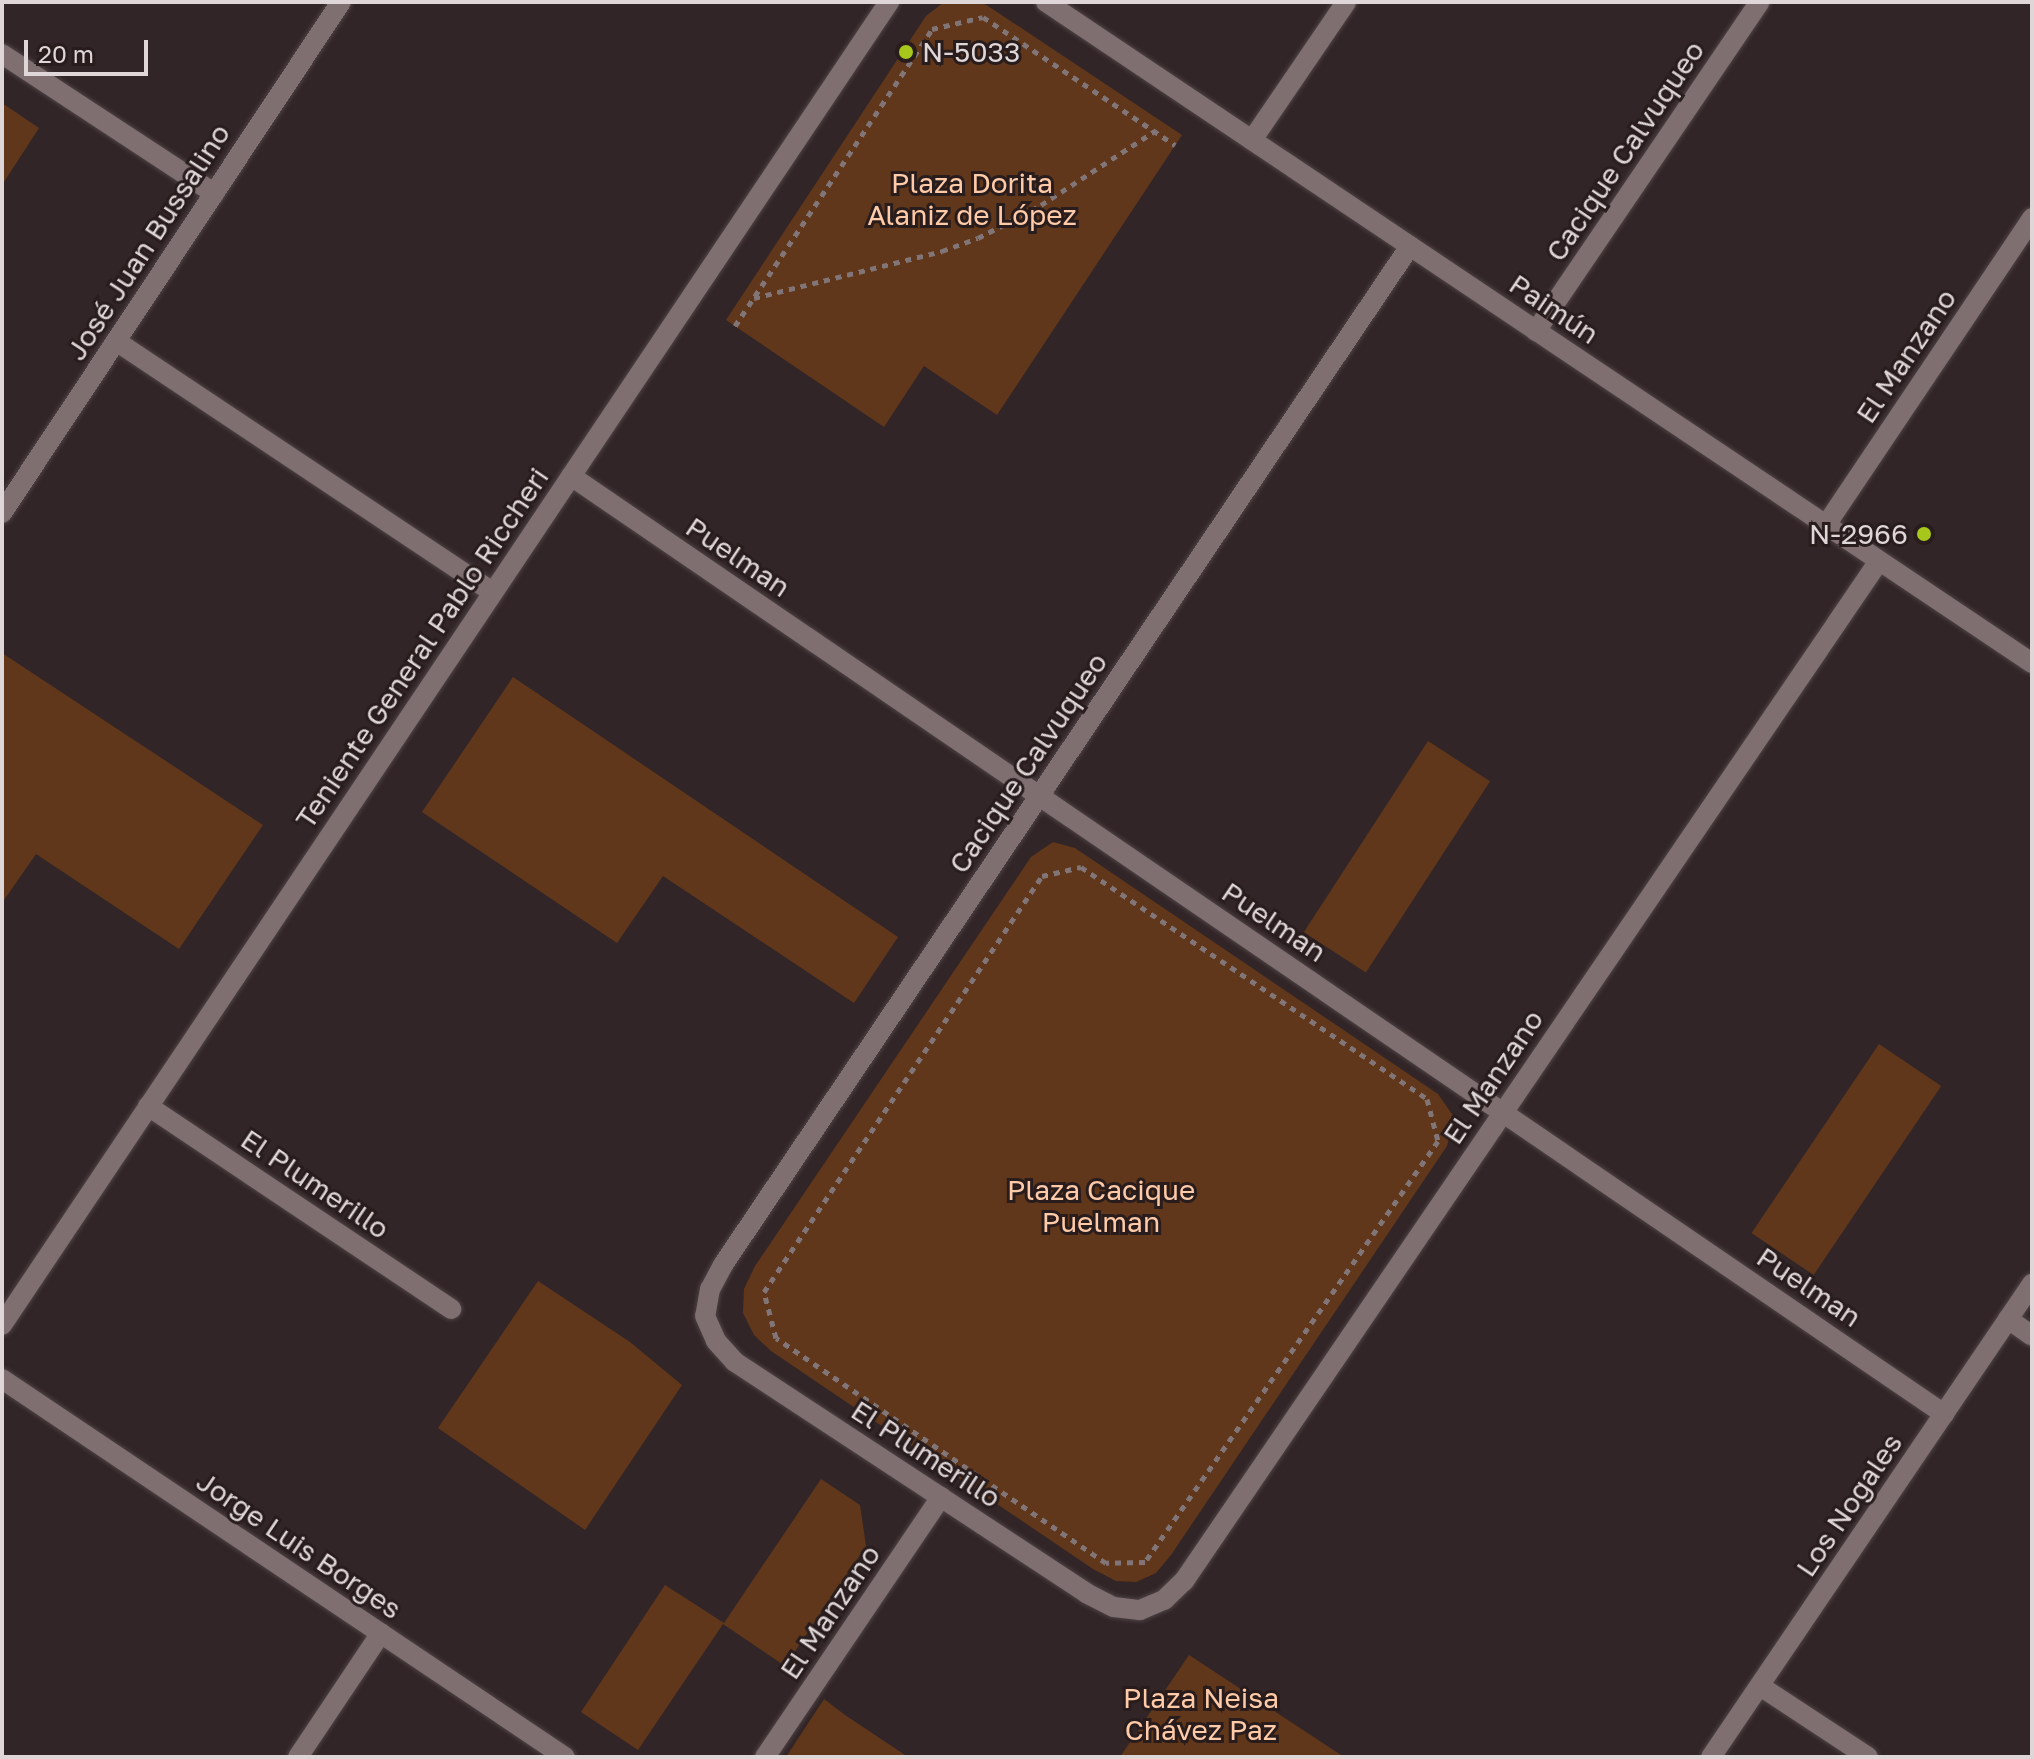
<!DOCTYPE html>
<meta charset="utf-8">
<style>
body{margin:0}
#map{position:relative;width:2034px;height:1759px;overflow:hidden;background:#322527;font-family:"Golos Text",sans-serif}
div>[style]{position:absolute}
.green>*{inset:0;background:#60371a;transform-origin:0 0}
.path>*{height:5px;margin-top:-2.5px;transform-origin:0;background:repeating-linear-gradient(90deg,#817577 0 6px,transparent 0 12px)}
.roads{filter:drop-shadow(0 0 2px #4d4244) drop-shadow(0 0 2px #4d4244)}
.street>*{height:20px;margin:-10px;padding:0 10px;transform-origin:10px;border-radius:10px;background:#7f6f71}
.secondary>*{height:20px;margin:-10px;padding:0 10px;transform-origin:10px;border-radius:10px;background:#7f6f71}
.dots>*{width:22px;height:22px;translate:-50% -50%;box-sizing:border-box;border:4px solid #281c1d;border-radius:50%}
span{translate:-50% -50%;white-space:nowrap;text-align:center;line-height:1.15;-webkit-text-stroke:6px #281c1d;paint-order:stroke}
.poi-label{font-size:28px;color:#dfd6d7}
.left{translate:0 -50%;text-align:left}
.right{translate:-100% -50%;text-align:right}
.street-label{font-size:28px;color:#dfd6d7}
.park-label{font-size:28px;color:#ffcaa7}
.frame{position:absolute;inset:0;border:4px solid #dfd6d7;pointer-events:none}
.scale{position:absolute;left:24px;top:40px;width:124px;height:36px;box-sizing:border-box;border:4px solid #dfd6d7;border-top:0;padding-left:10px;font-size:24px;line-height:28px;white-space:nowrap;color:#dfd6d7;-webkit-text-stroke:6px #281c1d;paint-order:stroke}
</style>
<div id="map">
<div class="green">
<div style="clip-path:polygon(944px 2px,980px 2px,988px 6px,1182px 135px,997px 415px,924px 366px,884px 427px,726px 320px,926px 16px)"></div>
<div style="clip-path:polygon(2px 103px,39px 128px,2px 185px)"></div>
<div style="clip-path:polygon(2px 653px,263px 825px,179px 949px,36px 854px,2px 903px)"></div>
<div style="clip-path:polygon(513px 677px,898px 937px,854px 1003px,663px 876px,617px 943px,422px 812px)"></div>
<div style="left:1428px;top:741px;width:74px;height:228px;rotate:33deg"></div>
<div style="clip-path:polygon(1053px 842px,1075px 848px,1438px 1094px,1454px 1117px,1447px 1146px,1171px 1555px,1156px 1573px,1136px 1582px,1116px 1581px,1093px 1569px,771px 1351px,754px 1335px,743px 1313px,744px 1289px,755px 1266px,1031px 857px)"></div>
<div style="left:1879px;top:1044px;width:75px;height:228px;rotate:34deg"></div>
<div style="clip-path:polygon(538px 1281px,630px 1342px,682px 1385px,585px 1530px,438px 1428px)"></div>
<div style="clip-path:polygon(821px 1479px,860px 1505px,866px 1546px,785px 1666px,723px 1624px,638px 1750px,581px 1712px,665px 1585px,724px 1623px)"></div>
<div style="clip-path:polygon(1189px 1655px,1344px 1757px,1120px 1757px)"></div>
<div style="clip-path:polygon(824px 1699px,845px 1715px,908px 1757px,786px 1757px)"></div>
</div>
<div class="path">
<div style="left:754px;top:298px;width:194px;rotate:-14deg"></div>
<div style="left:942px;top:251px;width:38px;rotate:-20deg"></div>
<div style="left:978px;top:238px;width:71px;rotate:-27.6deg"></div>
<div style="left:1041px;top:205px;width:136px;rotate:-33deg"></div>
<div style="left:735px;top:326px;width:356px;rotate:-56.4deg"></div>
<div style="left:932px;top:29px;width:52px;rotate:-13.2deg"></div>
<div style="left:983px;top:17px;width:231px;rotate:33.7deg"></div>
<div style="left:1081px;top:867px;width:417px;rotate:33.8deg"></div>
<div style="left:1427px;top:1099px;width:43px;rotate:75.3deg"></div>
<div style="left:1438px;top:1141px;width:513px;rotate:124.84deg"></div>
<div style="left:1145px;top:1562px;width:39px;rotate:179deg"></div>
<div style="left:1106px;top:1563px;width:399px;rotate:-145.7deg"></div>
<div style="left:776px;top:1338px;width:48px;rotate:-104.6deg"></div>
<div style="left:764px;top:1292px;width:500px;rotate:-56.25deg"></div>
<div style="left:1042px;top:876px;width:40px;rotate:-13deg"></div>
</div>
<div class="roads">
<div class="street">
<div style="left:2px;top:54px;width:254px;rotate:33.3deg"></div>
<div style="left:1252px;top:140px;width:167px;rotate:-55.7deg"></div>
<div style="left:1410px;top:246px;width:1229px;rotate:123.99deg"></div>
<div style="left:723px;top:1265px;width:27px;rotate:118deg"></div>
<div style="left:710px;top:1289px;width:27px;rotate:100deg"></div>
<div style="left:705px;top:1316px;width:27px;rotate:66deg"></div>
<div style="left:716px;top:1341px;width:28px;rotate:48deg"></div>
<div style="left:735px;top:1362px;width:420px;rotate:33.3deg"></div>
<div style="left:1086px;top:1593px;width:31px;rotate:27deg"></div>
<div style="left:1114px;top:1607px;width:26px;rotate:7deg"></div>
<div style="left:1140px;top:1610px;width:26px;rotate:-23deg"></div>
<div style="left:1164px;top:1600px;width:28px;rotate:-44deg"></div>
<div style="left:1184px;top:1581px;width:1234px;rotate:-55.73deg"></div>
<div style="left:1536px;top:331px;width:398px;rotate:-55.8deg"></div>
<div style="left:116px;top:341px;width:453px;rotate:33.7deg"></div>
<div style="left:571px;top:476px;width:1663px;rotate:34.34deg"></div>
<div style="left:2px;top:513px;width:613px;rotate:-56.44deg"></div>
<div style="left:1826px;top:525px;width:370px;rotate:-56.1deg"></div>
<div style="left:148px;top:1106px;width:365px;rotate:33.8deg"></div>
<div style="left:2008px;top:1319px;width:29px;rotate:35deg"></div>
<div style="left:2px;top:1379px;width:678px;rotate:33.88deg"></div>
<div style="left:1760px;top:1686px;width:129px;rotate:33.3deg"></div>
<div style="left:298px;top:1757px;width:149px;rotate:-56.2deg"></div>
<div style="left:765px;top:1757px;width:314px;rotate:-55.9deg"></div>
<div style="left:1711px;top:1757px;width:572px;rotate:-55.84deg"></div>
</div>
<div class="secondary">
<div style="left:1046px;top:2px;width:1187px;rotate:33.84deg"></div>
<div style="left:2px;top:1325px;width:1593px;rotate:-56.16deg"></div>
</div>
</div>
<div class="dots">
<div style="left:906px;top:52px;background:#a8c71d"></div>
<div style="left:1924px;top:534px;background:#a8c71d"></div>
</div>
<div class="poi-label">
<span class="left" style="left:922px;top:52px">N-5033</span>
<span class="right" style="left:1908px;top:534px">N-2966</span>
</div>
<div class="street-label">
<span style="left:1625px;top:151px;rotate:-56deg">Cacique Calvuqueo</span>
<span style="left:148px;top:242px;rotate:-57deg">José Juan Bussalino</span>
<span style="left:1554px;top:309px;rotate:34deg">Paimún</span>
<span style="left:1906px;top:356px;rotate:-56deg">El Manzano</span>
<span style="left:738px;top:557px;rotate:34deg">Puelman</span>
<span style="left:422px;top:648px;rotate:-56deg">Teniente General Pablo Riccheri</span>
<span style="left:1028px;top:763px;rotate:-56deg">Cacique Calvuqueo</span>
<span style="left:1274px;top:922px;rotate:34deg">Puelman</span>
<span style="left:1493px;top:1077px;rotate:-56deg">El Manzano</span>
<span style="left:315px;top:1184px;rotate:34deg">El Plumerillo</span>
<span style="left:1809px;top:1287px;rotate:34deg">Puelman</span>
<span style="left:926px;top:1454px;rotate:33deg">El Plumerillo</span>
<span style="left:1849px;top:1505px;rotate:-56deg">Los Nogales</span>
<span style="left:299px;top:1545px;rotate:34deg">Jorge Luis Borges</span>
<span style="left:830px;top:1612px;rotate:-56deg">El Manzano</span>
</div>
<div class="park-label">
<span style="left:972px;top:199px">Plaza Dorita<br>Alaniz de López</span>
<span style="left:1101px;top:1206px">Plaza Cacique<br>Puelman</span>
<span style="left:1201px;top:1714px">Plaza Neisa<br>Chávez Paz</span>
</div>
<div class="frame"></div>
<div class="scale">20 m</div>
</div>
